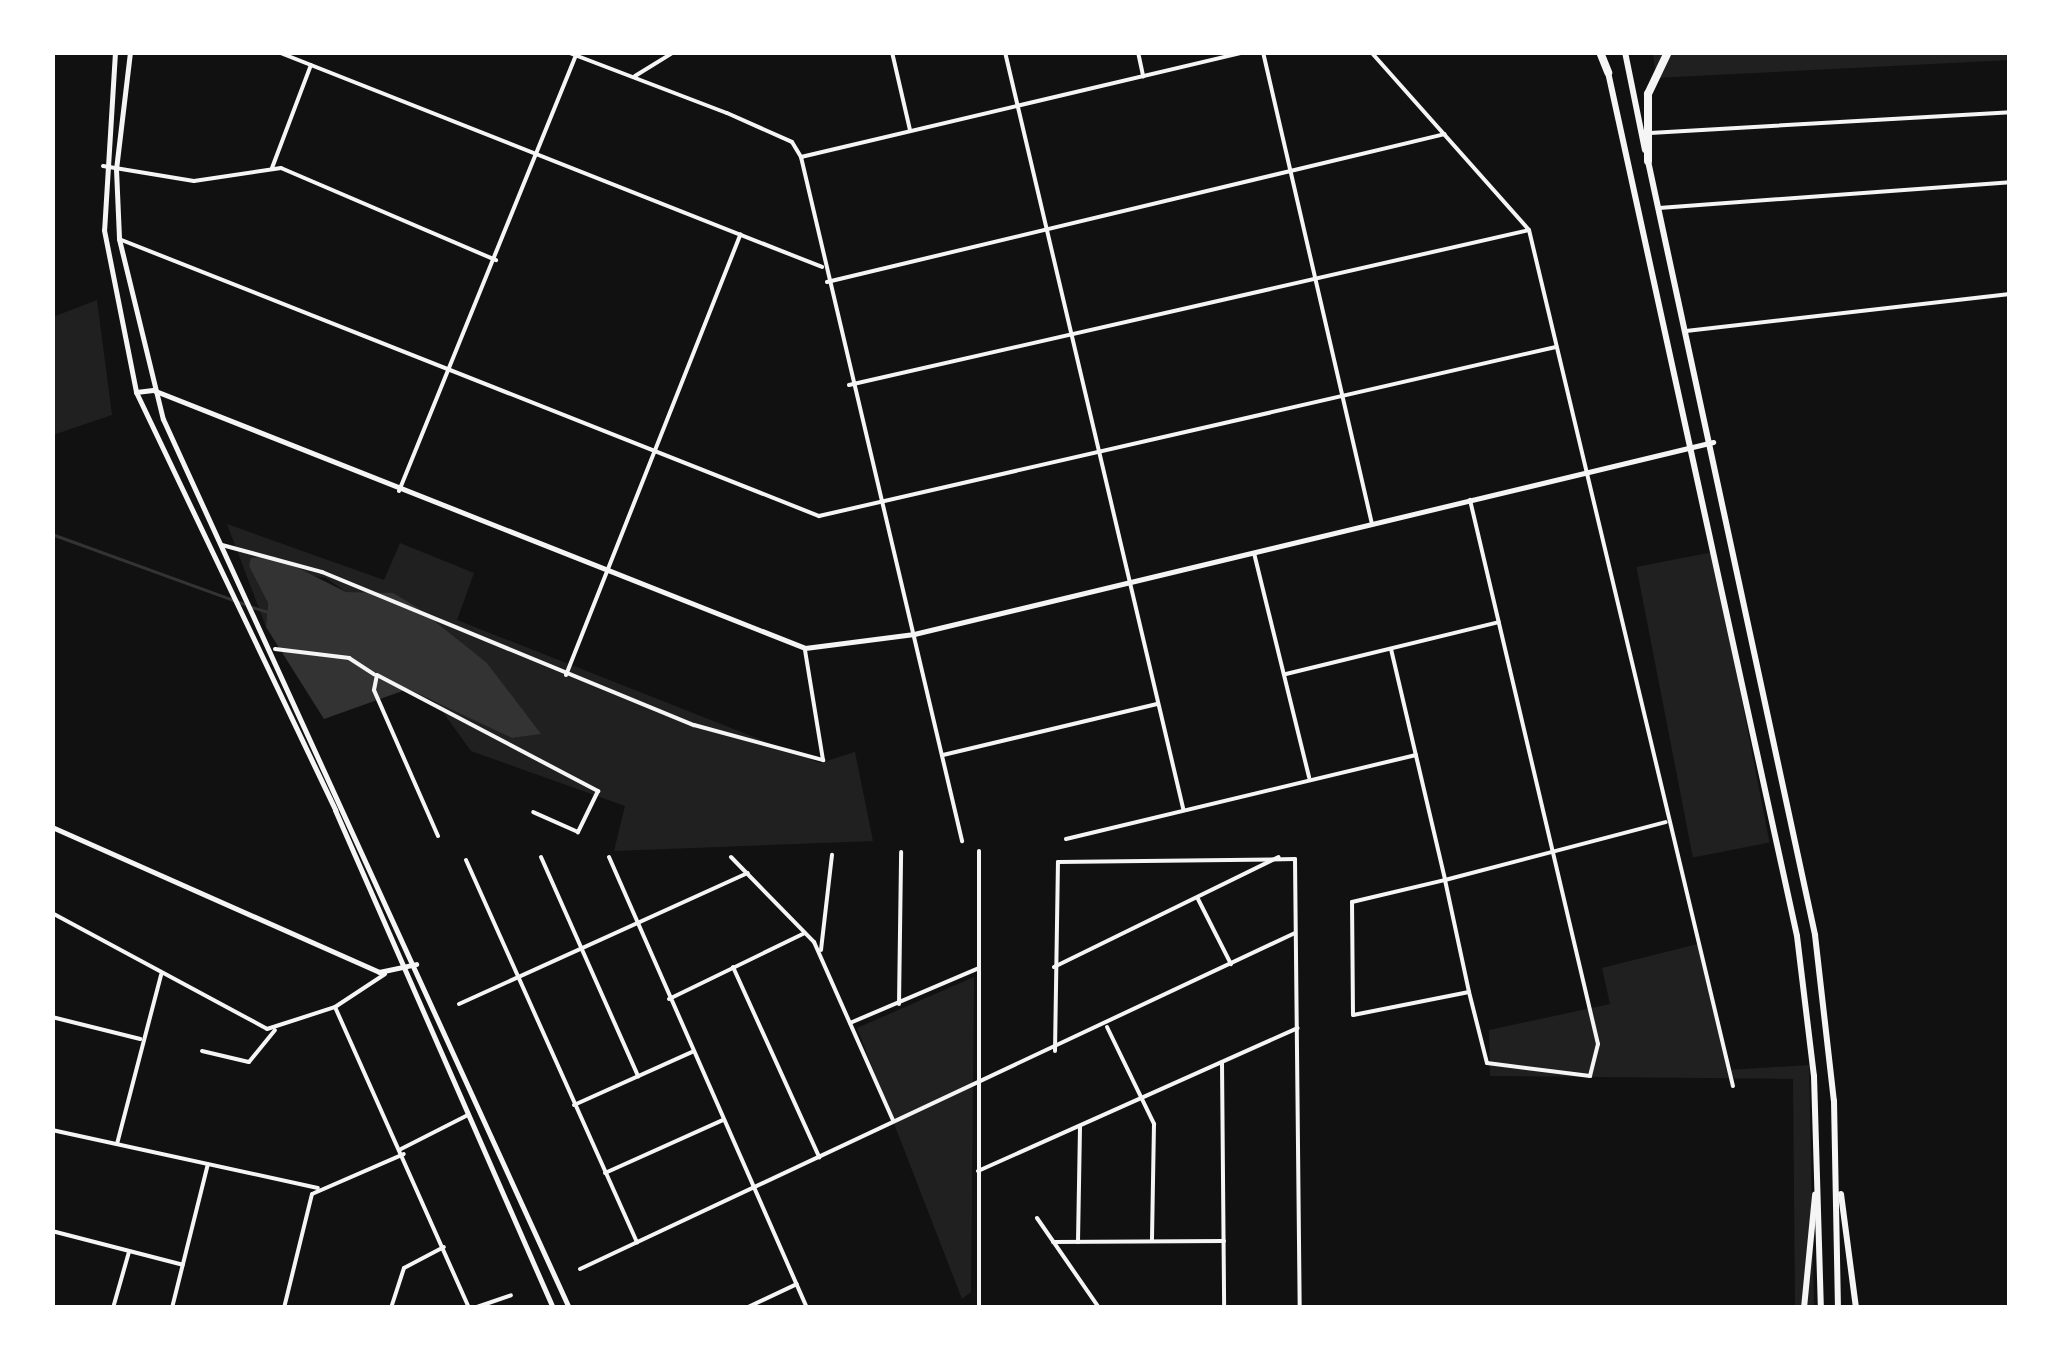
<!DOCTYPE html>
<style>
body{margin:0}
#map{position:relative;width:2062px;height:1360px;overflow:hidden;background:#111;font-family:Literata,serif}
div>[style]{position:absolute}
.green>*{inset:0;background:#202020;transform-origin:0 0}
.water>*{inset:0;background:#333}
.stream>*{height:2.5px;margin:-1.25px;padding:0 1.25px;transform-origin:1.25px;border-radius:1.25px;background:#333}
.minor>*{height:4px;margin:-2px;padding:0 2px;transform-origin:2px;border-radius:2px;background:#f5f5f5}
.tertiary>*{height:5px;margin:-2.5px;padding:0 2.5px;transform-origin:2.5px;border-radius:2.5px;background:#f5f5f5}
.secondary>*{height:6px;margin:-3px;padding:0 3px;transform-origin:3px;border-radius:3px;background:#f5f5f5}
.primary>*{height:6px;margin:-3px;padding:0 3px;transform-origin:3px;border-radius:3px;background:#f5f5f5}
.trunk>*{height:8px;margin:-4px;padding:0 4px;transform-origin:4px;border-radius:4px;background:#f5f5f5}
span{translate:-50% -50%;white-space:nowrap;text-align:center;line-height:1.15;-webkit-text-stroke:10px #fff;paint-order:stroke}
.frame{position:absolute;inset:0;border:55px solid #fff;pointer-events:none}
</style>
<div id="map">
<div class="green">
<div style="clip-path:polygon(2009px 52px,2010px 60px,1656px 78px,1653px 53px)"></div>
<div style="clip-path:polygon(97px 300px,112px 415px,53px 435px,53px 317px)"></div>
<div style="clip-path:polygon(227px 524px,384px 580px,400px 543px,474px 573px,457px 620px,820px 763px,855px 752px,873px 841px,614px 851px,625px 806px,471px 751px,432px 697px,512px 738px,540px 734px,487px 663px,393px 594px,346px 592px,326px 578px,249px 566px,268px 603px,266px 627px)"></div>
<div style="left:1713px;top:552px;width:296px;height:78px;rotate:79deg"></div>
<div style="clip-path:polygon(1698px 944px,1727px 1070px,1809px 1065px,1814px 1307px,1795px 1307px,1793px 1079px,1490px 1076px,1489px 1030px,1610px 1004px,1602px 968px)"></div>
<div style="clip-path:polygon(974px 977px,971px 1292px,962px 1299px,857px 1028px)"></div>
</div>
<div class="water">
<div style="clip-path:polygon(274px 556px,346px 592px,393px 593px,418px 608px,487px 663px,541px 734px,512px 738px,408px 689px,324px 719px,266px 627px,268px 603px,249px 566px,251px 558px)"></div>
</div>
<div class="stream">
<div style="left:52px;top:534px;width:204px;rotate:20deg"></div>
<div style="left:252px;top:607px;width:17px;rotate:17deg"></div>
</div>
<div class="minor">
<div style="left:278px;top:52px;width:585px;rotate:21.56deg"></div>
<div style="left:567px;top:52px;width:171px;rotate:20.9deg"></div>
<div style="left:727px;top:113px;width:71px;rotate:24deg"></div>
<div style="left:792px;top:142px;width:17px;rotate:59deg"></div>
<div style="left:801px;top:157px;width:457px;rotate:-13.3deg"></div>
<div style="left:892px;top:52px;width:80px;rotate:77deg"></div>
<div style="left:1005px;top:52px;width:777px;rotate:76.75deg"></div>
<div style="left:1138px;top:52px;width:25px;rotate:78deg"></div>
<div style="left:1263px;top:52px;width:484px;rotate:77deg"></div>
<div style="left:1371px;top:52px;width:238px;rotate:48.4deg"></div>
<div style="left:1529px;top:230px;width:880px;rotate:76.6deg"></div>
<div style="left:635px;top:76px;width:46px;rotate:-31.6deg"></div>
<div style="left:1650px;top:133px;width:361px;rotate:-3.3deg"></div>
<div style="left:801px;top:157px;width:703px;rotate:76.75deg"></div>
<div style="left:103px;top:166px;width:92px;rotate:9.4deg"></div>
<div style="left:194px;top:181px;width:88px;rotate:-8.5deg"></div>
<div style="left:281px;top:168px;width:234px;rotate:23.2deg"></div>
<div style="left:272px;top:168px;width:110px;rotate:-69.3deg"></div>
<div style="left:1659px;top:208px;width:352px;rotate:-4.2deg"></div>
<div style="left:119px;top:239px;width:753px;rotate:21.59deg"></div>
<div style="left:819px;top:516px;width:756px;rotate:-12.92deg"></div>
<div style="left:827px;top:282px;width:635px;rotate:-13.47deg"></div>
<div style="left:1686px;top:331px;width:326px;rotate:-6.5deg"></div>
<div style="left:849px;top:385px;width:697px;rotate:-12.84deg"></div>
<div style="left:399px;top:491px;width:470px;rotate:-67.9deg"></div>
<div style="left:222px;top:545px;width:104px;rotate:15.1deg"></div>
<div style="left:322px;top:572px;width:402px;rotate:22.4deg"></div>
<div style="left:694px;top:725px;width:134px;rotate:15.2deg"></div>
<div style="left:823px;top:760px;width:111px;rotate:-99.3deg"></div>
<div style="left:1254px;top:553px;width:231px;rotate:76.2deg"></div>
<div style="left:275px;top:649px;width:75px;rotate:6.9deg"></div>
<div style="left:349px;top:658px;width:30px;rotate:33deg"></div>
<div style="left:1391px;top:649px;width:237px;rotate:76.8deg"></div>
<div style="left:1445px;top:880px;width:115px;rotate:77.9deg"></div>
<div style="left:1469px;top:992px;width:118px;rotate:168.8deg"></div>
<div style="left:1353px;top:1015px;width:113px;rotate:-90.5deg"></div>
<div style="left:1352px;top:902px;width:96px;rotate:-13.3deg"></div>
<div style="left:1445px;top:880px;width:228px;rotate:-14.7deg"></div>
<div style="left:1286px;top:674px;width:219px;rotate:-13.7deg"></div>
<div style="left:566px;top:675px;width:474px;rotate:-68.4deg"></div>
<div style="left:943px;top:755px;width:220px;rotate:-13.4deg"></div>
<div style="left:438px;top:836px;width:159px;rotate:-113.7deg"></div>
<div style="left:374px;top:690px;width:15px;rotate:-79deg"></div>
<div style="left:377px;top:675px;width:250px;rotate:27.7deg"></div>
<div style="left:598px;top:791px;width:46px;rotate:116deg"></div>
<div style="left:578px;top:832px;width:49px;rotate:-156deg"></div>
<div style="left:1066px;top:839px;width:360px;rotate:-13.5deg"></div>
<div style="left:541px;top:857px;width:240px;rotate:66.1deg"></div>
<div style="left:609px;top:857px;width:493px;rotate:66.3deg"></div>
<div style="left:731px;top:857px;width:119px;rotate:45.7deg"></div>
<div style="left:814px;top:942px;width:195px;rotate:66.1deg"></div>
<div style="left:466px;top:860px;width:419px;rotate:65.9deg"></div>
<div style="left:1198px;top:899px;width:73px;rotate:63.1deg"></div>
<div style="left:52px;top:913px;width:244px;rotate:28.3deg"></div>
<div style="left:267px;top:1029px;width:71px;rotate:-17.9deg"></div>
<div style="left:335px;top:1007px;width:60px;rotate:-33.4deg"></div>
<div style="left:821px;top:950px;width:96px;rotate:-83.4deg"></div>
<div style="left:733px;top:967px;width:209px;rotate:65.6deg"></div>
<div style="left:1054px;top:967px;width:250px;rotate:-26.1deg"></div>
<div style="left:1469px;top:992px;width:73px;rotate:75.8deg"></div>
<div style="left:1487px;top:1063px;width:104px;rotate:7.2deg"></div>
<div style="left:1590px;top:1076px;width:33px;rotate:-76deg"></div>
<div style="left:1598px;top:1044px;width:559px;rotate:-103.24deg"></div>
<div style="left:669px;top:999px;width:151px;rotate:-25.9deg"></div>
<div style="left:459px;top:1004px;width:317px;rotate:-24.4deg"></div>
<div style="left:899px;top:1004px;width:152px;rotate:-89.2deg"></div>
<div style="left:335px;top:1007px;width:329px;rotate:66deg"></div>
<div style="left:52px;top:1017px;width:91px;rotate:14deg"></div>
<div style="left:850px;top:1023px;width:140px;rotate:-23.1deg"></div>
<div style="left:1107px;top:1027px;width:108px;rotate:64.1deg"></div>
<div style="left:1154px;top:1124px;width:117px;rotate:91deg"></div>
<div style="left:202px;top:1051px;width:48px;rotate:13.2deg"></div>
<div style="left:249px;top:1062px;width:41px;rotate:-50.9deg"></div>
<div style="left:1055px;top:1051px;width:189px;rotate:-89.1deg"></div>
<div style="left:1058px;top:862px;width:237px;rotate:-0.7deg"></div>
<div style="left:1295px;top:859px;width:449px;rotate:89.4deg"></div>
<div style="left:1222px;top:1062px;width:246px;rotate:89.5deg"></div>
<div style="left:574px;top:1105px;width:129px;rotate:-24.2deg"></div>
<div style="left:52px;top:1130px;width:272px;rotate:12.3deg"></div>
<div style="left:117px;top:1144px;width:175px;rotate:-75.4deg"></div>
<div style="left:401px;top:1149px;width:75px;rotate:-26.9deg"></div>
<div style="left:978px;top:1171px;width:350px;rotate:-24.1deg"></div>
<div style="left:605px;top:1173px;width:129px;rotate:-24.2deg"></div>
<div style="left:1037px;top:1218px;width:109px;rotate:55.4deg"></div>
<div style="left:52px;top:1231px;width:135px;rotate:14.5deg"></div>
<div style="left:1053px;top:1242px;width:171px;rotate:-0.3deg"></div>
<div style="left:1078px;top:1242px;width:115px;rotate:-89deg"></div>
<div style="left:580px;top:1269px;width:790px;rotate:-25.17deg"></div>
<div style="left:113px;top:1308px;width:58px;rotate:-74.1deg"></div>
<div style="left:172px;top:1308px;width:148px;rotate:-76deg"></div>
<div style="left:284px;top:1308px;width:117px;rotate:-76.2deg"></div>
<div style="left:312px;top:1194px;width:100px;rotate:-23.5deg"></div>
<div style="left:391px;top:1308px;width:42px;rotate:-72deg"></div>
<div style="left:404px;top:1268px;width:45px;rotate:-27.7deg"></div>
<div style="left:474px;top:1308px;width:39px;rotate:-19deg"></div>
<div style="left:746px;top:1308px;width:56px;rotate:-25.2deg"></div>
<div style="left:979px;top:1308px;width:457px;rotate:-90deg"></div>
</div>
<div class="tertiary">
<div style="left:115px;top:52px;width:178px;rotate:93.5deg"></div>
<div style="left:104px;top:230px;width:165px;rotate:78.8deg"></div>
<div style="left:136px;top:392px;width:463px;rotate:64.5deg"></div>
<div style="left:335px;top:810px;width:544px;rotate:66.36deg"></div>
<div style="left:130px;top:52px;width:118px;rotate:96.8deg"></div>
<div style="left:116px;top:169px;width:70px;rotate:87.5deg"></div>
<div style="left:119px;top:239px;width:185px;rotate:76.3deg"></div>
<div style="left:163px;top:419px;width:977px;rotate:65.45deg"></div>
<div style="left:136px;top:392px;width:17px;rotate:-7deg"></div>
<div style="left:153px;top:390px;width:701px;rotate:21.59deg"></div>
<div style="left:805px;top:648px;width:110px;rotate:-7.3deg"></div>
<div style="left:914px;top:634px;width:822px;rotate:-13.51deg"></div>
<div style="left:52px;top:827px;width:358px;rotate:23.9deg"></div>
<div style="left:379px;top:972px;width:38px;rotate:-12deg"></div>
</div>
<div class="secondary">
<div style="left:1608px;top:72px;width:884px;rotate:77.66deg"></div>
<div style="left:1797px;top:936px;width:141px;rotate:83.1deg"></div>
<div style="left:1814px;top:1076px;width:232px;rotate:88.3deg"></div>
<div style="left:1648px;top:161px;width:792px;rotate:77.82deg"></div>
<div style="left:1815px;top:935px;width:167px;rotate:83.5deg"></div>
<div style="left:1834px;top:1101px;width:207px;rotate:88.9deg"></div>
<div style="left:1841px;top:1194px;width:115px;rotate:82.5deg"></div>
<div style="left:1804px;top:1308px;width:114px;rotate:-84.4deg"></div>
</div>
<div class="primary">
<div style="left:1625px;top:52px;width:100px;rotate:78.5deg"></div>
</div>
<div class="trunk">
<div style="left:1600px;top:52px;width:22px;rotate:68deg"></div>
<div style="left:1648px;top:161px;width:67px;rotate:-90deg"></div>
<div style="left:1648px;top:94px;width:47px;rotate:-64.5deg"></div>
</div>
<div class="frame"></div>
</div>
